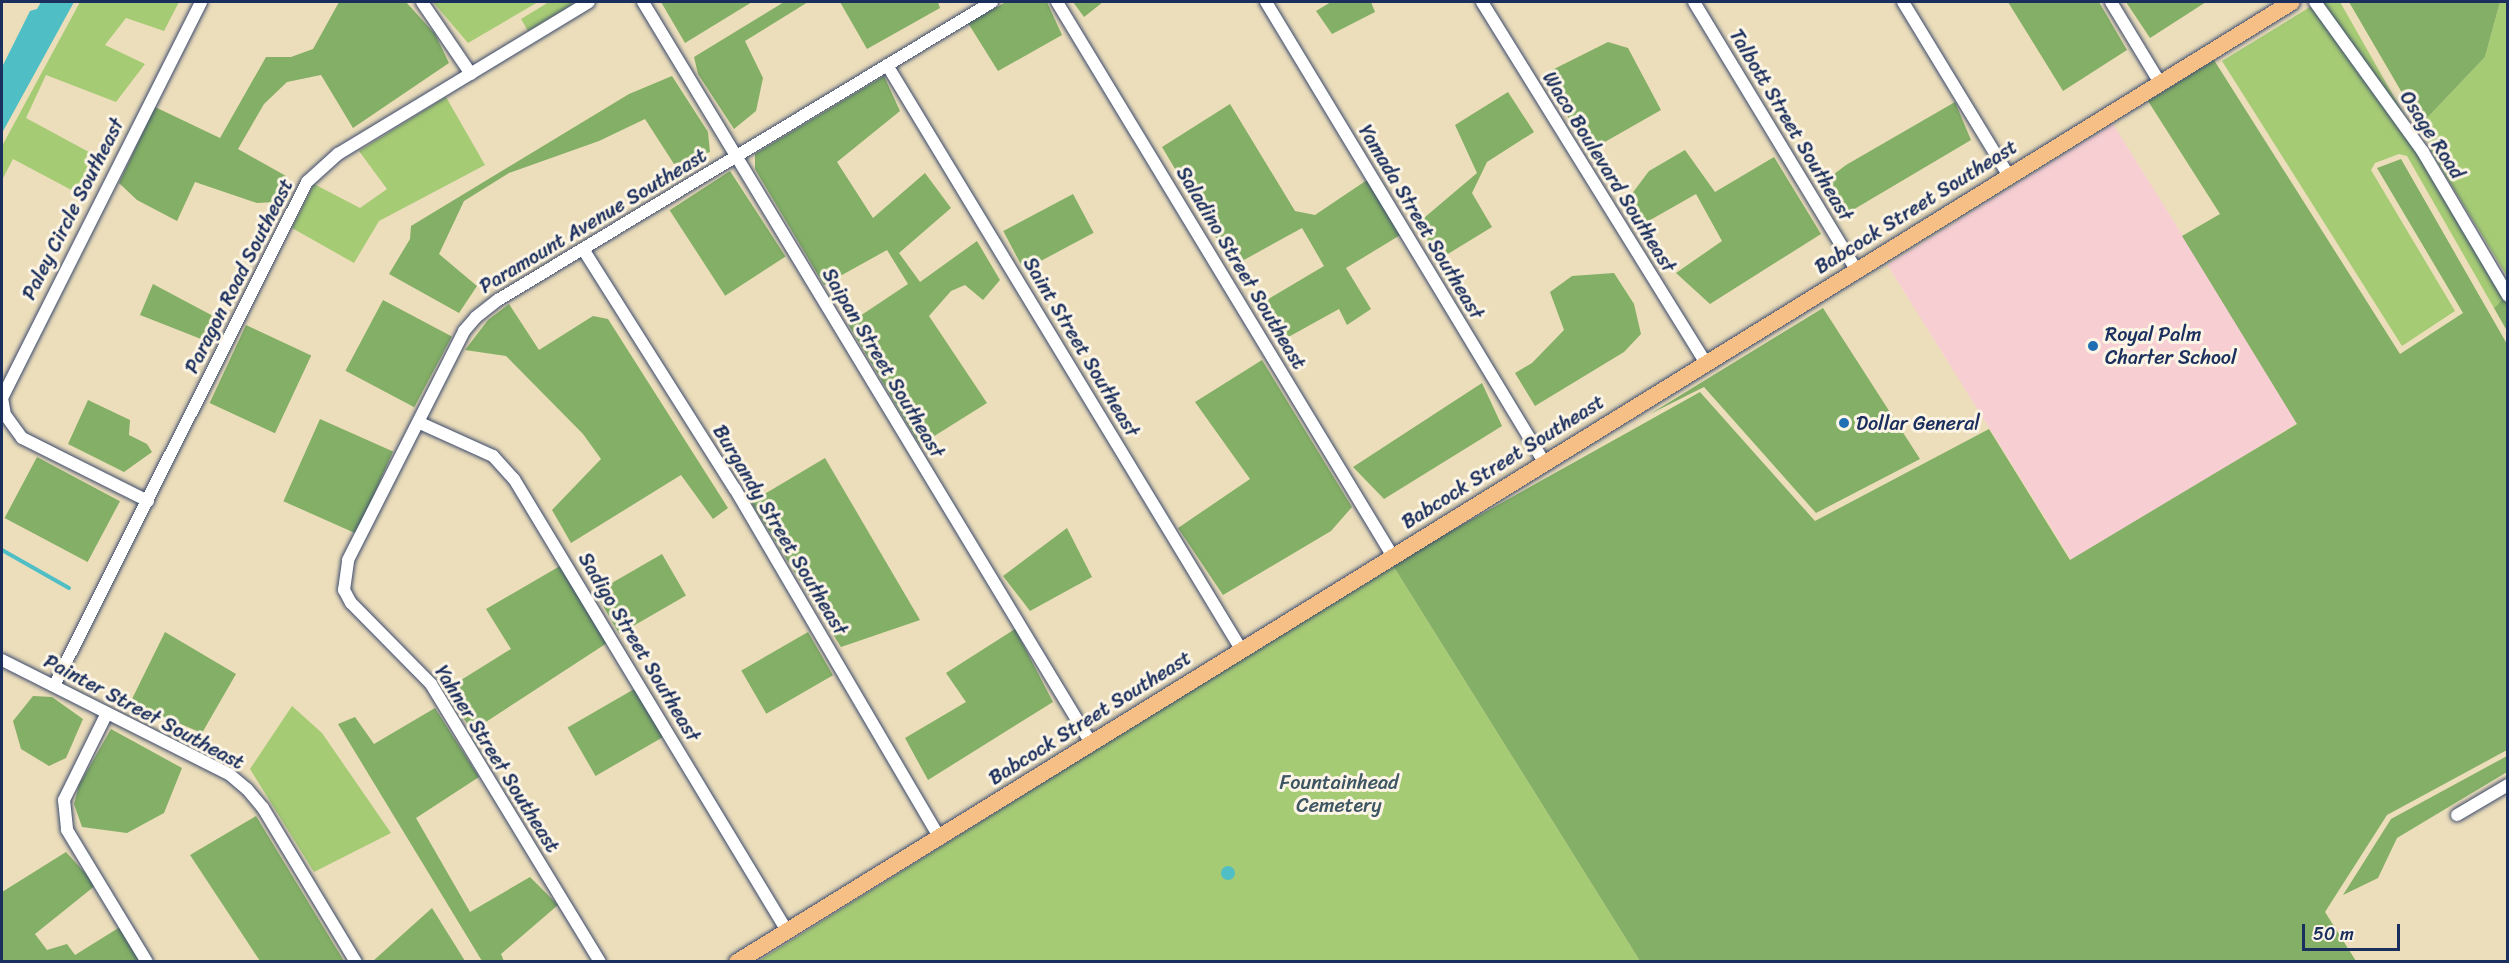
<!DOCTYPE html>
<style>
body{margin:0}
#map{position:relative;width:2509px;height:963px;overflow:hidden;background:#ecdebb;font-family:Sriracha,sans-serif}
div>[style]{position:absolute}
.built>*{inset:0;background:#f7cfd2;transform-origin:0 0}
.green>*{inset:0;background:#a6cb75}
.forest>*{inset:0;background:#84af66;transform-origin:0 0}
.water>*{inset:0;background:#50bec5}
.round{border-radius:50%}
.stream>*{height:4px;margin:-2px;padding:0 2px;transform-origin:2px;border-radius:2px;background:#50bec5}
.roads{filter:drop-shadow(0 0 2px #3a496c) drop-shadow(0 0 2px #3a496c)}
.minor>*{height:12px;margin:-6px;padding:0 6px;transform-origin:6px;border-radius:6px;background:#fff}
.major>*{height:16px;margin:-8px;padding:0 8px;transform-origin:8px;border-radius:8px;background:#f5bf86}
.dots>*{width:16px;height:16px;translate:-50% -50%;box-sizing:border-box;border:3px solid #fcf5e5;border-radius:50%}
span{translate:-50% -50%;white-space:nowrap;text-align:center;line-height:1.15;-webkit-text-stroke:6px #fcf5e5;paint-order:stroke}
.street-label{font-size:20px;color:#1b2f5e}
.poi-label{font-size:20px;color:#1b2f5e}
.left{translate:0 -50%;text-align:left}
.park-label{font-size:20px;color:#3e5664}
.frame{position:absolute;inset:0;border:3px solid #1b2f5e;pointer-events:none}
.scale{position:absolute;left:2302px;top:924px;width:98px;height:27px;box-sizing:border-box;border:3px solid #1b2f5e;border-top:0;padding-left:8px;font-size:18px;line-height:21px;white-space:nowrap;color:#1b2f5e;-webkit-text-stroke:4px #fcf5e5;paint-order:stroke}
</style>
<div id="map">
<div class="built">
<div style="left:2113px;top:124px;width:351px;height:266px;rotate:58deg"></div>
</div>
<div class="green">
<div style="clip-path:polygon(80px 2px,179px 2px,164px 31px,126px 18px,105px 45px,145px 64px,116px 102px,46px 75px,26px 118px,100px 158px,79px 194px,13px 159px,2px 180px,2px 146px)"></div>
<div style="clip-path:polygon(433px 2px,538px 2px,468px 43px)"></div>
<div style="clip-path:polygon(549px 2px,576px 2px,528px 31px,521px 19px)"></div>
<div style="clip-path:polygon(2318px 2px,2340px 2px,2507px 295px,2494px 308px,2407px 156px,2399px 154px,2375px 163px,2371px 170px,2455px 311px,2402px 346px,2222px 61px)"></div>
<div style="clip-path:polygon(2500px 2px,2507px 2px,2507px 276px,2430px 150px,2427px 118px,2485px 57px)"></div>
<div style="clip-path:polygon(446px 97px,485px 165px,379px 221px,354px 263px,292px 228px,314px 184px,360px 208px,387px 189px,359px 151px)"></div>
<div style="clip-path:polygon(1392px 564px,1640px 961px,757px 962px)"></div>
<div style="clip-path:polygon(292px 706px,322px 733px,391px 833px,314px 872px,250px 769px)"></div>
</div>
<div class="forest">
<div style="clip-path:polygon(339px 2px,406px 2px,435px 34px,449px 63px,353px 128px,321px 75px,287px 82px,264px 104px,238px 149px,286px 176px,276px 202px,257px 203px,195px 182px,177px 221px,137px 200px,119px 183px,155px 107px,220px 138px,266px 57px,291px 57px,313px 49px)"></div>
<div style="clip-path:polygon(661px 2px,752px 2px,685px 43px)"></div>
<div style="clip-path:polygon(784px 2px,808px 2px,745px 41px,763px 78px,756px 111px,734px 129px,698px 74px,694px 57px)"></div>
<div style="clip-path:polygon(840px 2px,938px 2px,940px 8px,867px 49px)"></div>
<div style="clip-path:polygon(1006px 2px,1047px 2px,1062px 35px,998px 71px,968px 23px)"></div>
<div style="clip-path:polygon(1073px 2px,1103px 2px,1084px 17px)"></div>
<div style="clip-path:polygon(1331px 2px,1371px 2px,1375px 12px,1332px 34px,1316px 11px)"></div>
<div style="clip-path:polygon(2008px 2px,2099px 2px,2127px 50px,2063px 91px)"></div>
<div style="clip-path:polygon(2126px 2px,2206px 2px,2150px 38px)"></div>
<div style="clip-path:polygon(2349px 2px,2500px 2px,2485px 57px,2427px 118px,2429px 139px)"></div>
<div style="clip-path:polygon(1608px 42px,1628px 48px,1661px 110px,1589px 151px,1542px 75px)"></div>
<div style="clip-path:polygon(2214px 60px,2400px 354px,2463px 313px,2377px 168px,2401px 159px,2507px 344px,2507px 750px,2387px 815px,2325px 912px,2356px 961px,1640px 961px,1392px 564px,1700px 392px,1815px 521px,1989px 429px,2070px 560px,2297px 424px,2182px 236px,2220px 214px,2148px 101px)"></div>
<div style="clip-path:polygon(672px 76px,708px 132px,710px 152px,674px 164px,645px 119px,599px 141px,509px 173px,464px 201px,439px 254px,477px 286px,459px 313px,389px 274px,410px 239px,411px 226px,629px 94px)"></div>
<div style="clip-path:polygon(884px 76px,900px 111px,837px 162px,873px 218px,925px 173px,951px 208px,899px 253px,920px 282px,977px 241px,1000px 280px,983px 300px,965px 285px,951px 291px,929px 316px,987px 403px,920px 445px,848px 324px,908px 284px,887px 250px,824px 285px,755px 169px,755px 154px)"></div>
<div style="clip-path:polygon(1508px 92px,1534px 132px,1487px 162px,1472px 193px,1492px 227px,1438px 260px,1418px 223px,1477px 173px,1455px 125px)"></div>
<div style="clip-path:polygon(1955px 102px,1971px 140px,1846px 214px,1817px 187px,1846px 165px)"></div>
<div style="clip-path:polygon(1230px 104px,1295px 211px,1315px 215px,1367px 180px,1402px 234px,1346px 268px,1371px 309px,1347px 325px,1339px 309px,1283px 340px,1260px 304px,1324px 266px,1302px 228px,1233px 266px,1162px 147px)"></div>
<div style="clip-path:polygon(1685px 150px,1715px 192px,1774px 157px,1821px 234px,1710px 304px,1676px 273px,1722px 241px,1696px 194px,1645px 223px,1631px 213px,1631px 195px,1649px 171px)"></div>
<div style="left:730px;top:171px;width:102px;height:72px;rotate:57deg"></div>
<div style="left:1073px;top:194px;width:44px;height:79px;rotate:62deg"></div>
<div style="clip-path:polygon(1614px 273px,1634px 304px,1641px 334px,1624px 352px,1535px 406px,1515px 373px,1532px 363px,1564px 330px,1550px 292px,1572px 276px)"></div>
<div style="clip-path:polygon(153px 284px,215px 317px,201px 339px,140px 315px)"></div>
<div style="clip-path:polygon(2507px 295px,2507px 331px,2494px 308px)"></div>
<div style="left:383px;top:300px;width:78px;height:80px;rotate:28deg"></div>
<div style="clip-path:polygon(509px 304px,539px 350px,593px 316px,608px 319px,728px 508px,713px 519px,681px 475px,571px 543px,552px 510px,601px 459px,583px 434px,506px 356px,465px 350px,488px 320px)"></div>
<div style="clip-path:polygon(1823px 308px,1920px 459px,1816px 513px,1704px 387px,1650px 414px)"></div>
<div style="left:246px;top:325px;width:72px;height:86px;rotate:25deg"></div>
<div style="clip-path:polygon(1262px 360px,1352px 507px,1331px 531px,1223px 595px,1178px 528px,1250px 479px,1195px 402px)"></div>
<div style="clip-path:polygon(1482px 383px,1502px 426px,1384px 499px,1353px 467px)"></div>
<div style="clip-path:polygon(88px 400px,130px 420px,129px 435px,147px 444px,152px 452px,124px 472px,68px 444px)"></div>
<div style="left:320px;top:419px;width:80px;height:90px;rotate:24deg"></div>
<div style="left:37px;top:457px;width:94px;height:69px;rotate:28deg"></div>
<div style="clip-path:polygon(825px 458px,920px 620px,841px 647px,751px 502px)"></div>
<div style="clip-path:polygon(1067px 528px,1092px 577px,1030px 611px,1003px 576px)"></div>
<div style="left:662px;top:554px;width:48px;height:77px;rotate:60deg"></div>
<div style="clip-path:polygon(560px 566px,607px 643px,472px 731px,445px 690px,511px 649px,486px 609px)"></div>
<div style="clip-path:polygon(1015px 629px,1053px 702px,928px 780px,905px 738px,966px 702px,946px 673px)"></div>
<div style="clip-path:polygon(165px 632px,236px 674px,202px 733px,130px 703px)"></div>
<div style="left:808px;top:632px;width:50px;height:77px;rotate:60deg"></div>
<div style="left:636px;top:688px;width:56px;height:79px;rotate:60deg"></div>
<div style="clip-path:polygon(33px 696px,52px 697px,83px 719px,66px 758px,49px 766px,21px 749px,13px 721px)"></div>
<div style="clip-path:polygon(435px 708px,479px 777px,416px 818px,470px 912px,530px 877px,558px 905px,501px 954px,504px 961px,482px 961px,338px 724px,355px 717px,374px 744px)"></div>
<div style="clip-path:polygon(111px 729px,182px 768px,164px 813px,127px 833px,82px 827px,74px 804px,79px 785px)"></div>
<div style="clip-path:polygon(2507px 756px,2507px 772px,2397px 838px,2378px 878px,2343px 895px,2391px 819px)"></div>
<div style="clip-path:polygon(256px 816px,344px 961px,260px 961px,190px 855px)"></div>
<div style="clip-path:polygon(66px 852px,96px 885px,35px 934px,47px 950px,67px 944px,75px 955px,120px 927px,141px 962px,2px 962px,2px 892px)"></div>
<div style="clip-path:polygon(432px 908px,465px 961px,373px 961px)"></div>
</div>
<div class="water">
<div style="clip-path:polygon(41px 2px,74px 2px,2px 133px,2px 67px,30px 11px,37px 9px)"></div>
<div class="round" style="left:1221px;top:866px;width:14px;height:14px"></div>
</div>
<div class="stream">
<div style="left:2px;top:550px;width:77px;rotate:29.6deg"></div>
</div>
<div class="roads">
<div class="minor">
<div style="left:422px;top:2px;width:87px;rotate:55.8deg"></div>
<div style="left:643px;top:2px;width:866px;rotate:58.84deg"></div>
<div style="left:1057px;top:2px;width:647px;rotate:58.79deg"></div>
<div style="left:1266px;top:2px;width:537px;rotate:58.85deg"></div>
<div style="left:1482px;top:2px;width:423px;rotate:58.2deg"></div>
<div style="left:1694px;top:2px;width:311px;rotate:58.8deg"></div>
<div style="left:1903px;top:2px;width:202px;rotate:58.7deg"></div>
<div style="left:2111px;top:2px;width:95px;rotate:58.8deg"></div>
<div style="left:2315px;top:2px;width:185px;rotate:54.2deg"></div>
<div style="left:2423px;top:152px;width:167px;rotate:59.4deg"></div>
<div style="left:887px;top:65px;width:683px;rotate:58.78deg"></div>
<div style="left:583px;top:249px;width:284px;rotate:57.7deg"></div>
<div style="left:735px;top:489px;width:401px;rotate:59.6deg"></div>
<div style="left:420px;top:423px;width:80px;rotate:24.3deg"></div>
<div style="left:493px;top:456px;width:31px;rotate:48deg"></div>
<div style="left:514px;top:479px;width:528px;rotate:58.87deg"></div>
<div style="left:148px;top:501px;width:141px;rotate:-153.4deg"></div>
<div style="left:22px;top:438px;width:29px;rotate:-126deg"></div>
<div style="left:5px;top:415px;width:17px;rotate:-100deg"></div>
<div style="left:2px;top:398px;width:443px;rotate:-63.3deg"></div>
<div style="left:2px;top:660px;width:254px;rotate:26.7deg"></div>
<div style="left:229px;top:774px;width:23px;rotate:40deg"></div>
<div style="left:247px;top:789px;width:25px;rotate:50deg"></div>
<div style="left:263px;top:808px;width:180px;rotate:58.9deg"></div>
<div style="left:54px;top:686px;width:564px;rotate:-63.34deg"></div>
<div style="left:307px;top:182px;width:42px;rotate:-42.1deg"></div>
<div style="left:338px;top:154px;width:293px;rotate:-31.2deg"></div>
<div style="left:106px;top:715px;width:95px;rotate:116.3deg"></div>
<div style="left:64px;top:800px;width:30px;rotate:84deg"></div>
<div style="left:67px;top:830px;width:154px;rotate:58.8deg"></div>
<div style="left:2457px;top:815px;width:59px;rotate:-30.5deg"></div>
<div style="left:600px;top:962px;width:325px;rotate:-121.3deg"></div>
<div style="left:431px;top:684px;width:114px;rotate:-134.6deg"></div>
<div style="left:351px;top:603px;width:15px;rotate:-118deg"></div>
<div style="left:344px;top:590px;width:30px;rotate:-82deg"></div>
<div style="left:348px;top:560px;width:257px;rotate:-63.1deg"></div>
<div style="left:464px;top:331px;width:18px;rotate:-49deg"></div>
<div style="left:476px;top:317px;width:28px;rotate:-38deg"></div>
<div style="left:498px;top:300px;width:577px;rotate:-31.1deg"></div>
</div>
<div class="major">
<div style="left:737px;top:962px;width:1827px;rotate:-31.69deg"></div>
</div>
</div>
<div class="dots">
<div style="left:2093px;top:346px;background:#1f6fb2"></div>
<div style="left:1844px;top:423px;background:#1f6fb2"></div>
</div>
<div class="street-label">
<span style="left:1791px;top:125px;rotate:59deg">Talbott Street Southeast</span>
<span style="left:2432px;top:135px;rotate:57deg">Osage Road</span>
<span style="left:1609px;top:172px;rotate:58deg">Waco Boulevard Southeast</span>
<span style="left:1916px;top:207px;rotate:-32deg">Babcock Street Southeast</span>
<span style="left:73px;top:209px;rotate:-63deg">Paley Circle Southeast</span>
<span style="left:593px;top:221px;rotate:-31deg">Paramount Avenue Southeast</span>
<span style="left:1421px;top:222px;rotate:59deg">Yamada Street Southeast</span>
<span style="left:1241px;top:268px;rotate:59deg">Saladino Street Southeast</span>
<span style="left:239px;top:276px;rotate:-63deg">Paragon Road Southeast</span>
<span style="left:1081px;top:347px;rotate:59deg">Saint Street Southeast</span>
<span style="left:883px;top:363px;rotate:59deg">Saipan Street Southeast</span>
<span style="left:1503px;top:462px;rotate:-32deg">Babcock Street Southeast</span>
<span style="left:780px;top:530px;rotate:59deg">Burgandy Street Southeast</span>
<span style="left:639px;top:647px;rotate:59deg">Sadigo Street Southeast</span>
<span style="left:144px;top:712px;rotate:28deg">Painter Street Southeast</span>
<span style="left:1090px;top:718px;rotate:-32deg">Babcock Street Southeast</span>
<span style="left:497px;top:759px;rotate:58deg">Yahner Street Southeast</span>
</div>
<div class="poi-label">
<span class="left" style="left:2105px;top:346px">Royal Palm<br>Charter School</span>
<span class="left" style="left:1856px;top:423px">Dollar General</span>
</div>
<div class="park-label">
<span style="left:1339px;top:794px">Fountainhead<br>Cemetery</span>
</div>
<div class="frame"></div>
<div class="scale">50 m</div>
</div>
